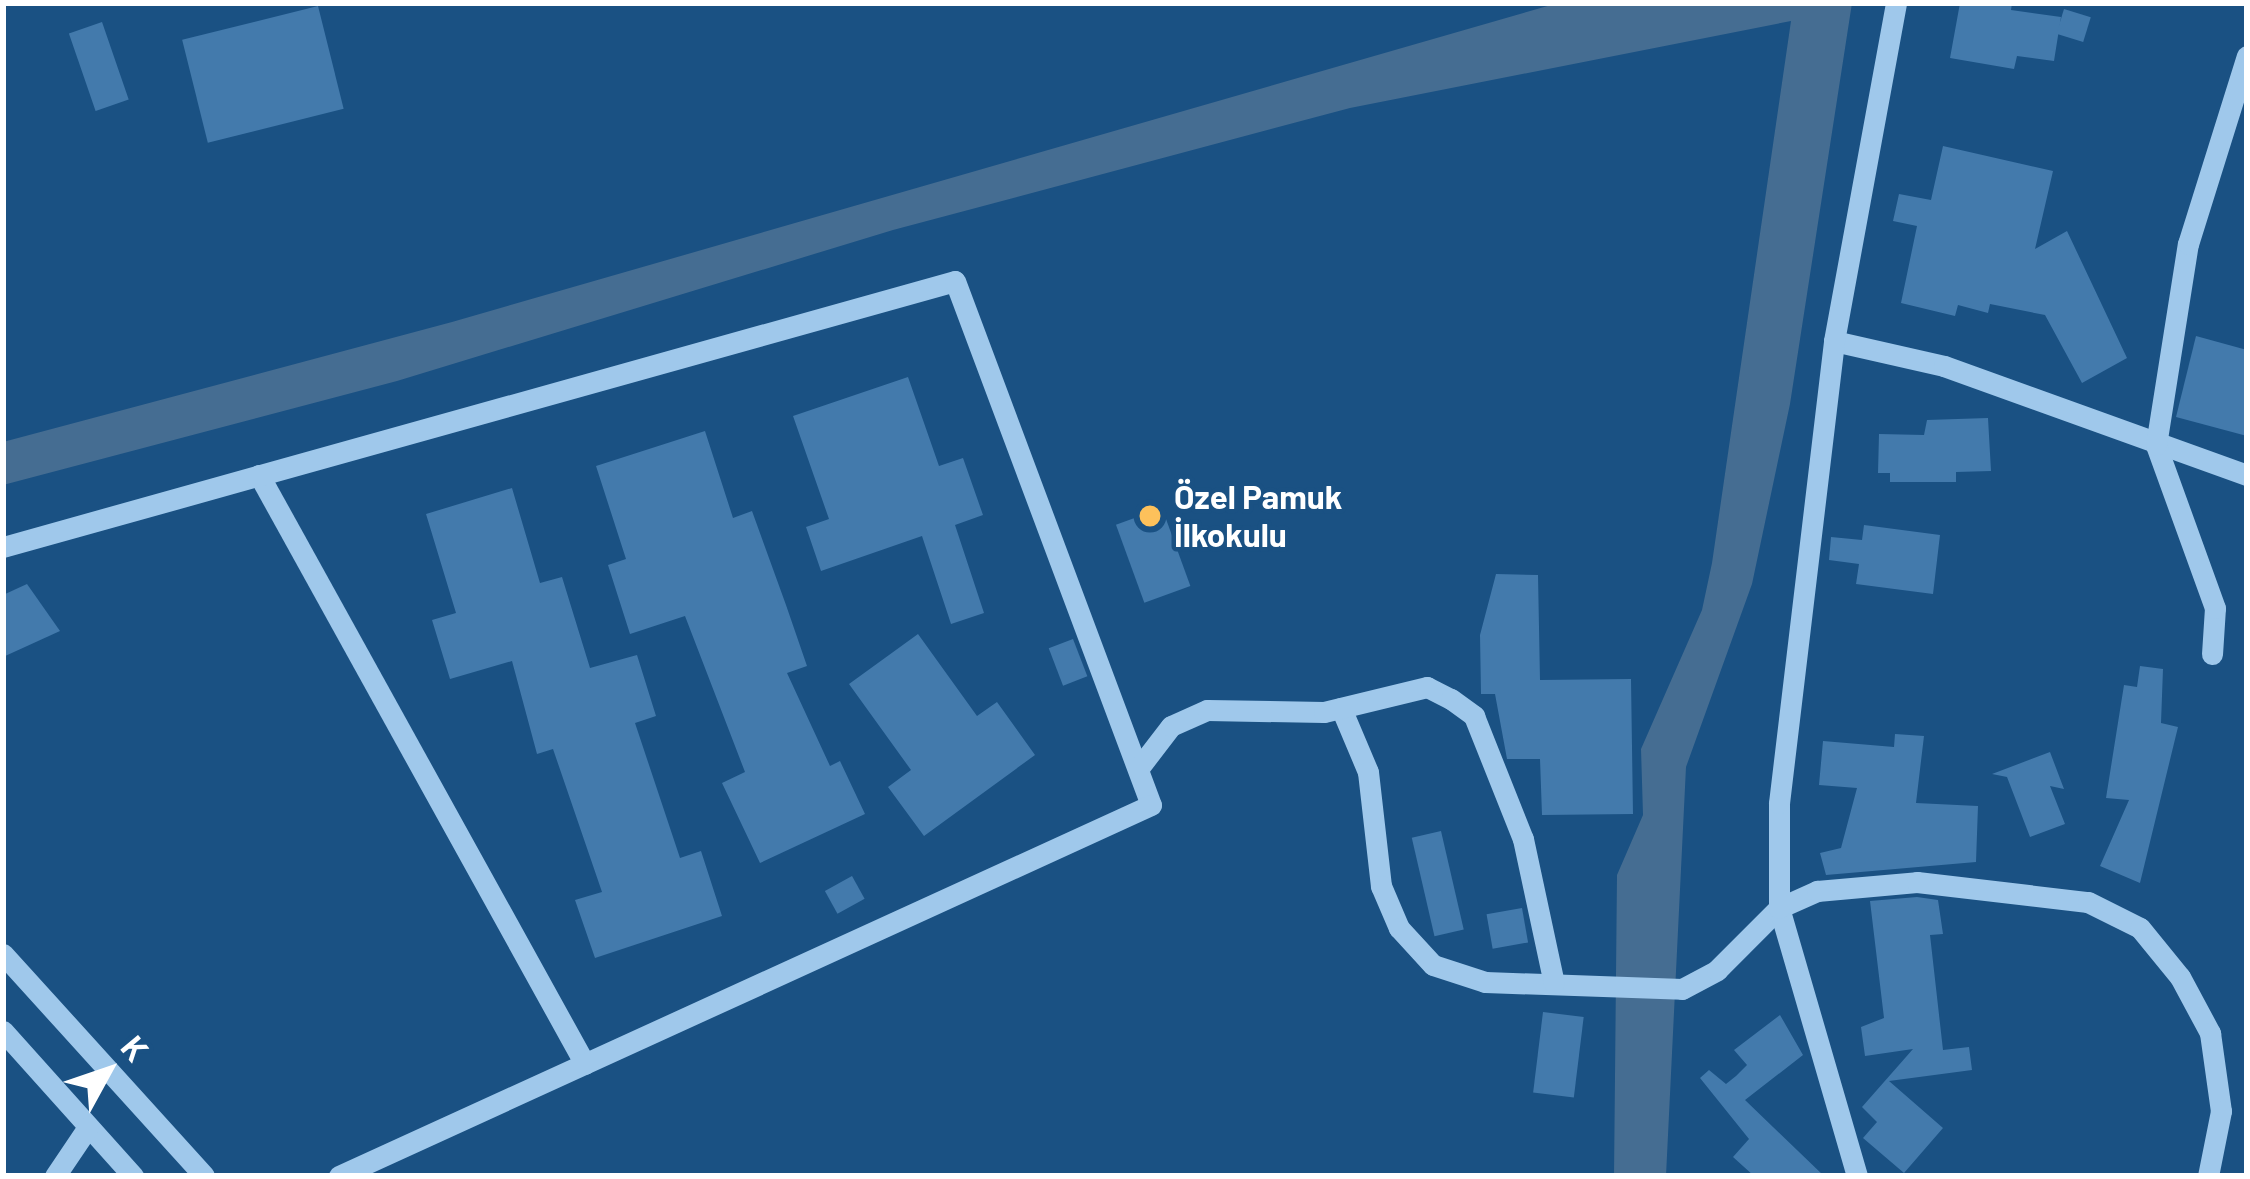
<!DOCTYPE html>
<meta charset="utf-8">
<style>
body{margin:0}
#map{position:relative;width:2250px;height:1179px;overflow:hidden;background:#1a5183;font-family:Barlow,sans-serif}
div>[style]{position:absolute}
.water>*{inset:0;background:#456d92}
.building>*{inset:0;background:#437aac;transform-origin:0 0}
.minor>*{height:21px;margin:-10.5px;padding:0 10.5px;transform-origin:10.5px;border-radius:10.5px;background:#9fc8eb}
.dots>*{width:33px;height:33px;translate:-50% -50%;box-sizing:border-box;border:6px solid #1a5183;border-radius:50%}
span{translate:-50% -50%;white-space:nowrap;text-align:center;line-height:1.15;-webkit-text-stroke:9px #1a5183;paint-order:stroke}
.poi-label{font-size:33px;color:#fff;font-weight:700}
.left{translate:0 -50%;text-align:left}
.frame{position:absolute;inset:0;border:6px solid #fff;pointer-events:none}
.north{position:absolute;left:48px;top:1011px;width:120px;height:120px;-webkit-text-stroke:9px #1a5183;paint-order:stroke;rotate:50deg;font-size:33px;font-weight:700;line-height:48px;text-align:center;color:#fff}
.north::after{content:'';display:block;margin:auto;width:42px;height:54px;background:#fff;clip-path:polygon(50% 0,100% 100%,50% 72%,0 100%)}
</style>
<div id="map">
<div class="water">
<div style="clip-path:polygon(1558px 3px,1852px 3px,1790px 404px,1752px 584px,1686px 767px,1666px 1176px,1614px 1176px,1617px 875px,1643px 815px,1641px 749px,1702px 610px,1712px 563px,1791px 21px,1350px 108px,893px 230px,397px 381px,3px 485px,3px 442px,452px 322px)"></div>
</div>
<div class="building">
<div style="clip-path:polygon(1960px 3px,2012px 3px,2011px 10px,2061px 17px,2054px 61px,2017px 56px,2014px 69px,1950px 58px)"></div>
<div style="left:318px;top:6px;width:106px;height:140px;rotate:76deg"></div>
<div style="left:2064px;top:9px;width:28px;height:26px;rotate:17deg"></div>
<div style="left:102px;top:22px;width:82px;height:35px;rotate:71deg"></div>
<div style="clip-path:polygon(1943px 146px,2053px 171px,2035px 249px,2067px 231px,2127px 358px,2082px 383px,2045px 315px,1990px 304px,1988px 313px,1958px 305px,1955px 316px,1901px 303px,1917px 226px,1893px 221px,1899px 194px,1931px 200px)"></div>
<div style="clip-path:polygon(2196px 336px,2247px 350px,2247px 436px,2176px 417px)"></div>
<div style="clip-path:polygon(908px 377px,939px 466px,963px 458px,983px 515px,955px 525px,984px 613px,951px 624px,922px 536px,821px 571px,806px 527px,829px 519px,793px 416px)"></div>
<div style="clip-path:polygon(1988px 418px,1991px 471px,1956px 472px,1956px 482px,1890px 482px,1890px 473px,1878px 473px,1879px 434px,1924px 435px,1927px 420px)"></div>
<div style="clip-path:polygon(705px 431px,733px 518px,752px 511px,786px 605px,807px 666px,787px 673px,830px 766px,840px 761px,865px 814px,760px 863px,722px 783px,745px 772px,685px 616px,630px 634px,608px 565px,626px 559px,596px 466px)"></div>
<div style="clip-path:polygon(512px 488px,540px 583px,562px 577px,590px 668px,637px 655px,656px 716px,635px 723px,680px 858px,701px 851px,722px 916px,595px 958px,575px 900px,602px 892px,553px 749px,537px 754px,512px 661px,450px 679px,432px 620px,456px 613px,426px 514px)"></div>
<div style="left:1162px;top:508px;width:83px;height:49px;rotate:70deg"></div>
<div style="clip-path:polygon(1864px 525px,1940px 535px,1933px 594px,1856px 584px,1859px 564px,1829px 560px,1831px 537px,1862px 540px)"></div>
<div style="clip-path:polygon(1496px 574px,1538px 575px,1540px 680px,1631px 679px,1633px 814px,1542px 815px,1540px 759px,1507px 759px,1495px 694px,1481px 694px,1480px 635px)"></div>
<div style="clip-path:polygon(27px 584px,60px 631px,3px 657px,3px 595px)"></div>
<div style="clip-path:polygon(918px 634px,977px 716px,997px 702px,1035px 755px,924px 836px,888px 787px,911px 770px,849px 684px)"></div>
<div style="left:1073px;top:639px;width:40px;height:26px;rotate:69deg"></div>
<div style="clip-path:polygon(2140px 666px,2163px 669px,2161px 723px,2178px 727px,2140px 883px,2100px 866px,2129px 800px,2106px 798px,2124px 685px,2137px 687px)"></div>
<div style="clip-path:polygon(1895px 734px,1924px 736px,1916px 803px,1978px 806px,1976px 862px,1826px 875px,1820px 853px,1841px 848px,1857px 788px,1819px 785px,1823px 741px,1894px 747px)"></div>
<div style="clip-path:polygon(2050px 752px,2064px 789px,2050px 786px,2065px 824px,2030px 837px,2007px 777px,1992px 774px)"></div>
<div style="left:1441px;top:831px;width:101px;height:30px;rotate:77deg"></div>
<div style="left:852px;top:876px;width:26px;height:31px;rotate:61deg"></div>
<div style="clip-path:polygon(1917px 897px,1938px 900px,1943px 934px,1930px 935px,1943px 1050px,1969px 1047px,1972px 1070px,1889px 1081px,1943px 1128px,1904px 1173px,1863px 1138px,1877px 1122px,1862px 1107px,1913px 1049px,1865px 1056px,1861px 1027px,1884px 1018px,1870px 901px)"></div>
<div style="left:1522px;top:908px;width:35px;height:36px;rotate:80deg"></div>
<div style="left:1543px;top:1012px;width:41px;height:81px;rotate:7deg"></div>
<div style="clip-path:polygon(1780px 1015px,1803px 1055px,1745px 1100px,1824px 1176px,1754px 1176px,1733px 1157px,1749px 1139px,1700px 1078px,1709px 1070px,1726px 1084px,1736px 1076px,1747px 1065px,1734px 1050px)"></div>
</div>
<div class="minor">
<div style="left:1834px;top:341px;width:113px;rotate:12.8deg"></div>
<div style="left:1944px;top:366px;width:322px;rotate:19.8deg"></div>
<div style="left:259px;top:475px;width:673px;rotate:61.04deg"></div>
<div style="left:3px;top:547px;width:988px;rotate:-15.61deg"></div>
<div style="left:955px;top:281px;width:559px;rotate:69.49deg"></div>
<div style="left:1151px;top:805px;width:893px;rotate:155.44deg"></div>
<div style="left:2212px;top:654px;width:46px;rotate:-86.3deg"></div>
<div style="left:2215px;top:608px;width:173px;rotate:-109.9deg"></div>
<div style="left:2156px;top:445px;width:204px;rotate:-81deg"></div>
<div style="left:2188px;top:244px;width:197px;rotate:-72.6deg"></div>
<div style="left:1341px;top:708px;width:69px;rotate:67.1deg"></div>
<div style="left:1368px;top:772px;width:115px;rotate:83.5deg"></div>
<div style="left:1381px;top:886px;width:46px;rotate:66.8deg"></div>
<div style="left:1399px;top:928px;width:50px;rotate:47.4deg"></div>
<div style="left:1433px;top:965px;width:55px;rotate:18.1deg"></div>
<div style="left:1485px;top:982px;width:197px;rotate:2deg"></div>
<div style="left:1682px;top:989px;width:40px;rotate:-28deg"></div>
<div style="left:1717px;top:970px;width:88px;rotate:-45deg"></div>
<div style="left:1779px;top:908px;width:42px;rotate:-24.1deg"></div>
<div style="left:1817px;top:891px;width:100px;rotate:-5.1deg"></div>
<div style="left:1917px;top:882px;width:172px;rotate:6.7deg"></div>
<div style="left:2088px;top:902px;width:58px;rotate:26.6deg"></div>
<div style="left:2140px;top:928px;width:63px;rotate:50.8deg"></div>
<div style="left:2180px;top:977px;width:64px;rotate:61.8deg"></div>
<div style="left:2210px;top:1033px;width:79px;rotate:82deg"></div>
<div style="left:2221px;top:1111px;width:66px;rotate:101.3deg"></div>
<div style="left:1138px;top:769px;width:54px;rotate:-52.5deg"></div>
<div style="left:1171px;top:726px;width:39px;rotate:-24deg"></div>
<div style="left:1207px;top:710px;width:117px;rotate:1deg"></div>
<div style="left:1324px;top:712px;width:106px;rotate:-13.6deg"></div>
<div style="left:1427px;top:687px;width:27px;rotate:27deg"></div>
<div style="left:1451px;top:699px;width:29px;rotate:36deg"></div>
<div style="left:1474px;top:716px;width:132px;rotate:68.3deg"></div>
<div style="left:1523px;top:839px;width:147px;rotate:77.9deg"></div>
<div style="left:3px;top:954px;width:299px;rotate:47.8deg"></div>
<div style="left:3px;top:1031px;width:195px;rotate:48.1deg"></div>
<div style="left:55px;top:1176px;width:59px;rotate:-56deg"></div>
<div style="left:1857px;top:1176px;width:279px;rotate:-106.2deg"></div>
<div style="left:1779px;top:908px;width:105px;rotate:-90deg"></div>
<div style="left:1779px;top:803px;width:465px;rotate:-83.2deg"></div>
<div style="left:1834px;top:341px;width:344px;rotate:-79.6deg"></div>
</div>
<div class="dots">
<div style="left:1150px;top:516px;background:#fdc15b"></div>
</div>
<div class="poi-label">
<span class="left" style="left:1174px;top:516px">Özel Pamuk<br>İlkokulu</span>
</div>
<div class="frame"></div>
<div class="north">K</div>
</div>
